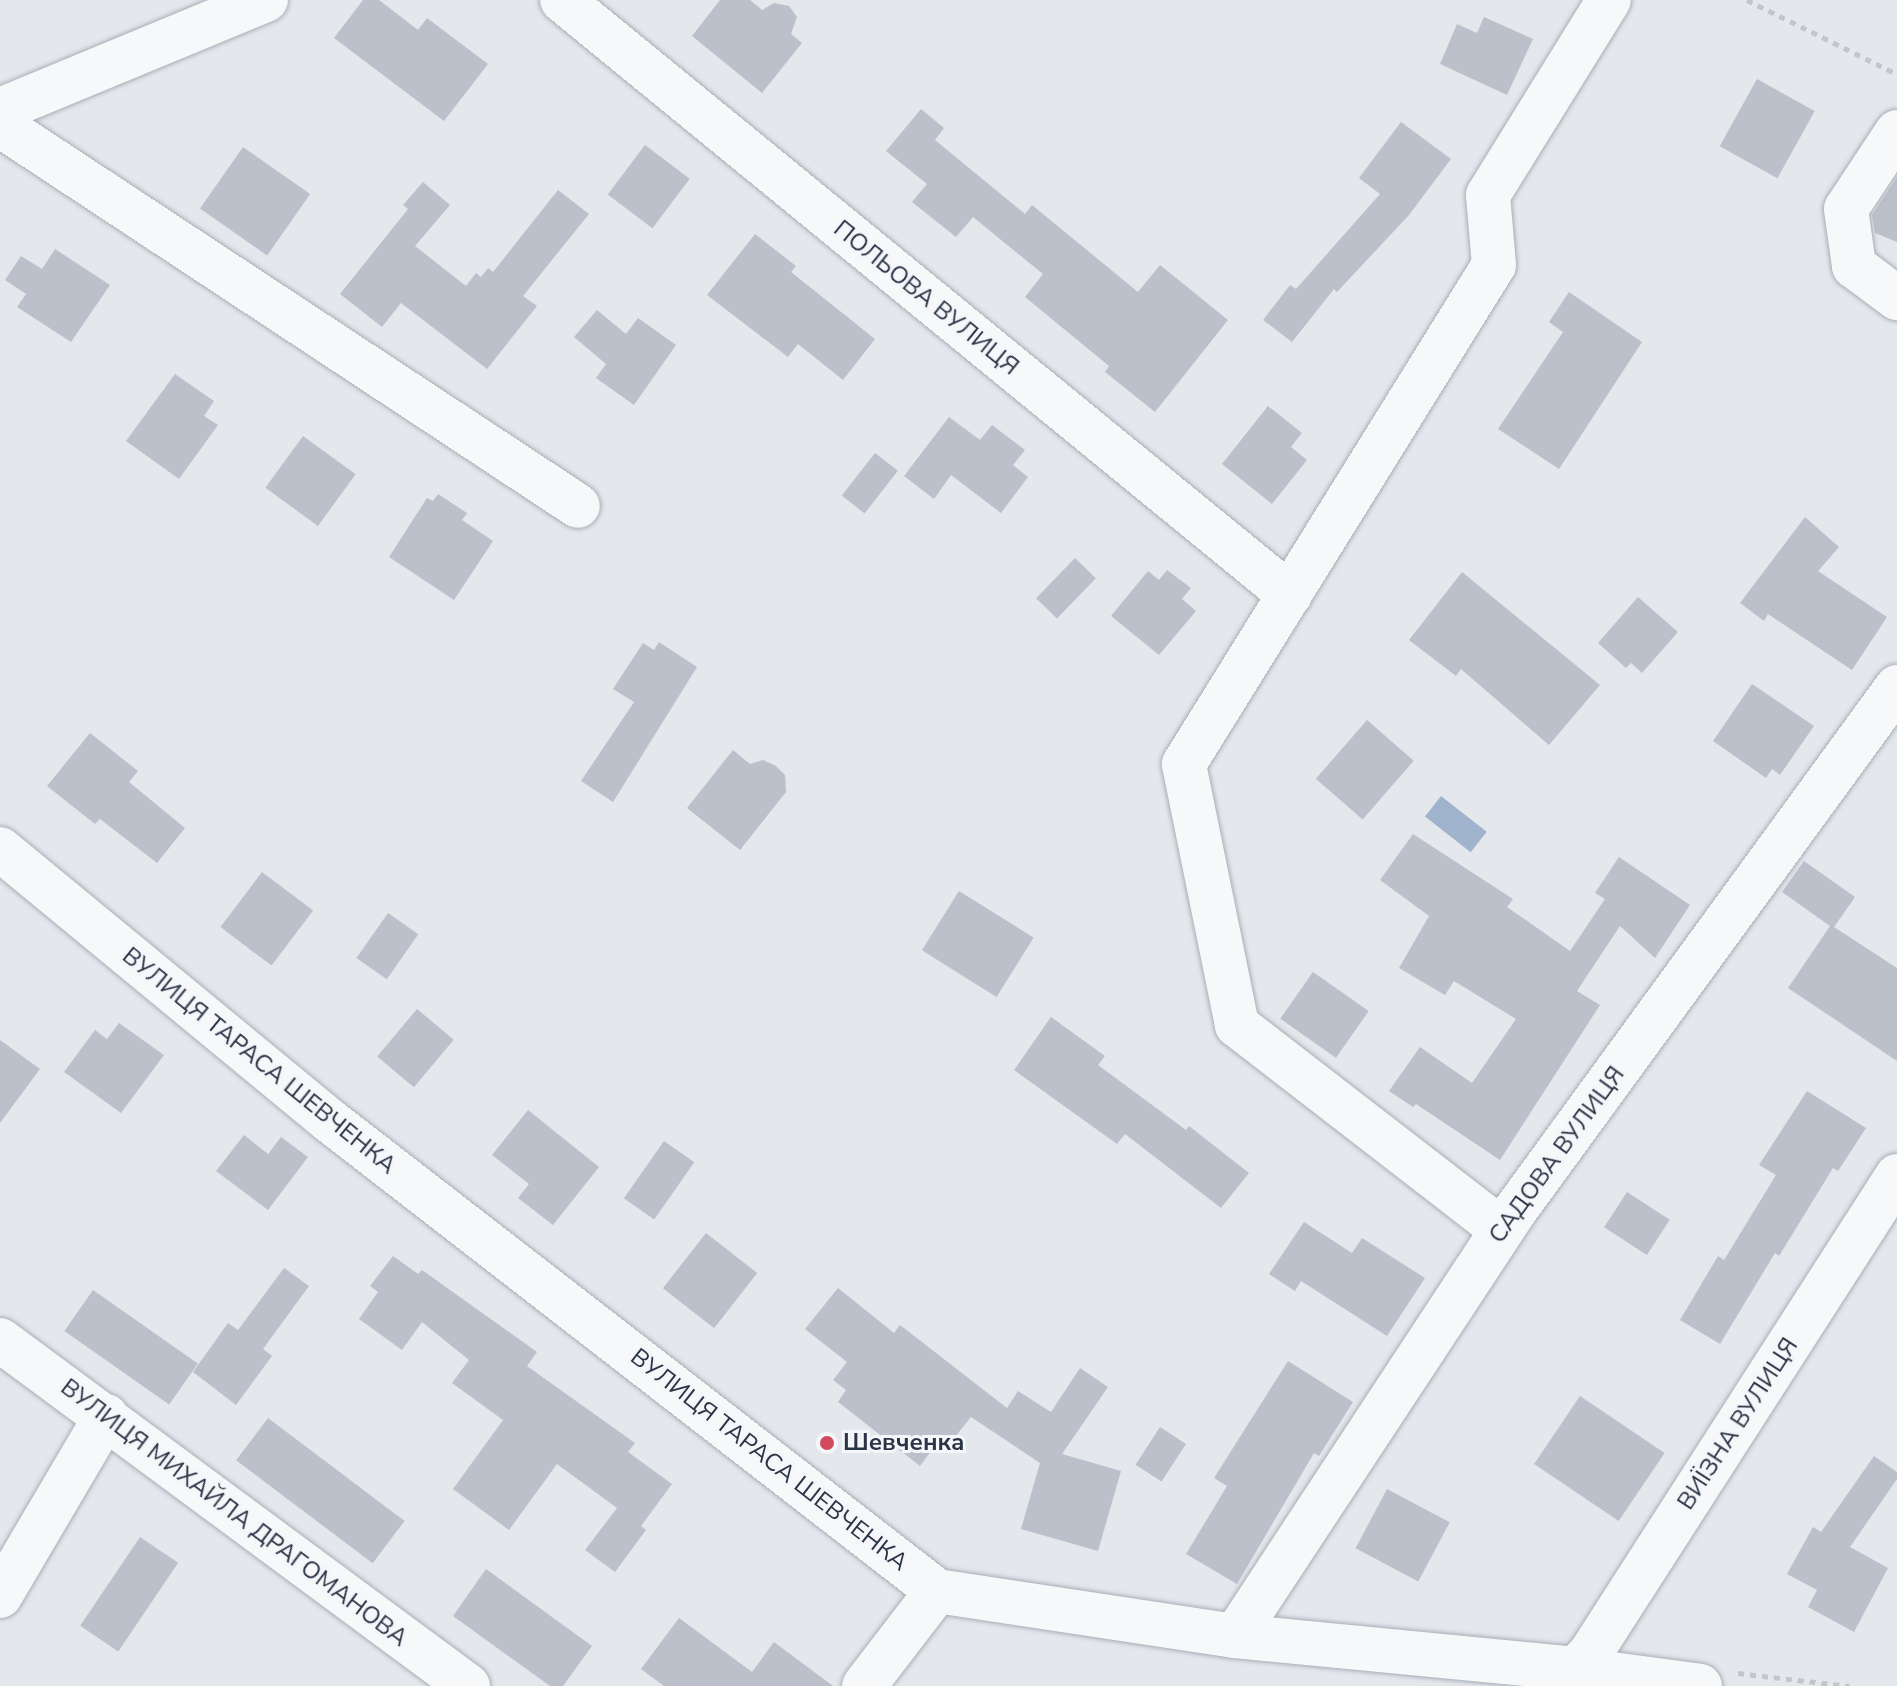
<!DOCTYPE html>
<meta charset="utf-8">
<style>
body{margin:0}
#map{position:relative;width:1897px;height:1686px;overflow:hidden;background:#e4e7ec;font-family:"Nunito Sans",sans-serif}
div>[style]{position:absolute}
.water>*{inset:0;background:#9fb4cc;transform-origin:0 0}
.building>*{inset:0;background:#bbc0ca;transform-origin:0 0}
.path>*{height:5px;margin-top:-2.5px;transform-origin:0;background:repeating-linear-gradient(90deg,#c2c5cb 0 6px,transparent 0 12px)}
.roads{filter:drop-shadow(0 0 2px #a9aeb7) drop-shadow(0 0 2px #a9aeb7)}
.minor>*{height:44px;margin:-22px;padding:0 22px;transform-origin:22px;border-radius:22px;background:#f7f8fa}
.dots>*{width:22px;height:22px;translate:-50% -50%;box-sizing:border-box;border:4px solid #f4f6f9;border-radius:50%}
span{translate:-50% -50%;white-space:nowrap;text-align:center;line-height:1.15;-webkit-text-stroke:6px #f4f6f9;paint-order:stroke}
.street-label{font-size:24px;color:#2b3445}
.poi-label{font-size:24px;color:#2b3445;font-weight:700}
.left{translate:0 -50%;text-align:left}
</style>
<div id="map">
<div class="water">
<div style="left:1441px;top:796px;width:58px;height:26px;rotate:38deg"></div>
</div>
<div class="building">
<div style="clip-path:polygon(363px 0,379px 0,418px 30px,427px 18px,488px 64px,444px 121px,334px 38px)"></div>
<div style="clip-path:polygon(720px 0,750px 0,762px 10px,774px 3px,789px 6px,797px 17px,791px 34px,802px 43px,762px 93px,692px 36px)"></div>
<div style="clip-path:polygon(1484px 17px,1533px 39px,1507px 95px,1440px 64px,1457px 24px,1477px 33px)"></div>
<div style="left:1757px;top:79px;width:66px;height:77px;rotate:29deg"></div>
<div style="clip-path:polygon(921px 109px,944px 128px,935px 140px,1025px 214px,1032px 205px,1138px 292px,1160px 265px,1228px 320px,1155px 412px,1105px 372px,1109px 366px,1025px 297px,1043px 274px,973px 217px,956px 237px,912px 202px,927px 184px,886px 151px)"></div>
<div style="clip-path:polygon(1401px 122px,1451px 159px,1409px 215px,1337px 292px,1334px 289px,1292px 342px,1263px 320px,1290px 285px,1296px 289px,1380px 194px,1359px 178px)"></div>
<div style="left:645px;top:145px;width:56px;height:62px;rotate:37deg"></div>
<div style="left:243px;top:147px;width:82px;height:75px;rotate:35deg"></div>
<div style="clip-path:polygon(1897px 177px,1897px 242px,1875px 233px,1872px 215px)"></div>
<div style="clip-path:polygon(423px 182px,450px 205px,415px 246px,466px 286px,476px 273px,481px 277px,488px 268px,493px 272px,558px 190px,589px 214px,523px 296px,537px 306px,487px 369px,401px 303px,382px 327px,340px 294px,408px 209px,403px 205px)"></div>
<div style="clip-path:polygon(755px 234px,796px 266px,791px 272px,875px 339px,843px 380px,798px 344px,788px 357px,707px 295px)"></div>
<div style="clip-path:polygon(55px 249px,110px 285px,71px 342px,17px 307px,26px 294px,5px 280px,21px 256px,42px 269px)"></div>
<div style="clip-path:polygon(1569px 292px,1642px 342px,1559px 469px,1498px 429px,1563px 332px,1549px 322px)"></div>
<div style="clip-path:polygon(597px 310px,626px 334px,638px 318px,676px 345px,634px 405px,596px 378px,606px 364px,574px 337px)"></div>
<div style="clip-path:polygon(175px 374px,214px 401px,204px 416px,218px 425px,179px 479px,126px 441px)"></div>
<div style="clip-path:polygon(1268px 406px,1302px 433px,1291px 447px,1307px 460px,1272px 504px,1222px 464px)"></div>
<div style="clip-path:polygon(949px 417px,980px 440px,992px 425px,1025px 450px,1013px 465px,1028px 477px,1001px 513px,951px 475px,934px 499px,904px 476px)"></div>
<div style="left:303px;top:436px;width:65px;height:64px;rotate:36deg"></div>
<div style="left:875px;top:453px;width:29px;height:54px;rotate:38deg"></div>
<div style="clip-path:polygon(438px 494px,467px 513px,462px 520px,493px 541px,454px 600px,389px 557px,427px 498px,433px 501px)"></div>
<div style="clip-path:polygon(1805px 517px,1839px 547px,1818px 571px,1887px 617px,1852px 670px,1768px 614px,1764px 621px,1740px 603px)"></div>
<div style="left:1075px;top:558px;width:29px;height:56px;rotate:44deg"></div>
<div style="clip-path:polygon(1167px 570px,1191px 588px,1182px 599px,1196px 611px,1159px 655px,1111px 616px,1148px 571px,1159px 580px)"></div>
<div style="clip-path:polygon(1462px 572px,1600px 685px,1549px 745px,1461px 669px,1456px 676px,1409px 640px)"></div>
<div style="clip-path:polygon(1638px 597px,1678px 632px,1642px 673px,1631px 663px,1626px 668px,1598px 643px)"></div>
<div style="clip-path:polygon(659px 642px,697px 667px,613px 802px,581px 781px,634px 702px,613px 689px,643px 643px,654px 650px)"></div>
<div style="clip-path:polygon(1752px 684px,1814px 726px,1780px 775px,1772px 769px,1766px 778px,1713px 741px)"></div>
<div style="left:1367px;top:720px;width:62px;height:78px;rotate:41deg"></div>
<div style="clip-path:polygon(90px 733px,138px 771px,129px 782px,185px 828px,157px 863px,100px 819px,95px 824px,47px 786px)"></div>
<div style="clip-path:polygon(733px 750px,750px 764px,763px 760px,776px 766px,785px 775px,786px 792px,740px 850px,687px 808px)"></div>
<div style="clip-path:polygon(1413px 834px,1513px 899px,1507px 907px,1570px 951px,1605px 899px,1595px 893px,1619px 857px,1690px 905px,1655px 958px,1620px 926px,1577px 991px,1600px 1005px,1500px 1160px,1416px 1104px,1413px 1107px,1389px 1091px,1420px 1047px,1472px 1083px,1516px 1019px,1454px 981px,1445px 995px,1399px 968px,1429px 916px,1380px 880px)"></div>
<div style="clip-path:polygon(1804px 861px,1855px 897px,1834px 927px,1897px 968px,1897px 1061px,1788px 988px,1830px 926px,1782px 892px)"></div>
<div style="left:262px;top:872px;width:64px;height:69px;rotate:37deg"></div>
<div style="left:959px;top:891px;width:88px;height:70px;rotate:32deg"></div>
<div style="left:388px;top:913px;width:37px;height:55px;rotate:35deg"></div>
<div style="left:1313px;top:972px;width:68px;height:57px;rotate:35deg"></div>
<div style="left:417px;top:1009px;width:48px;height:62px;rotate:40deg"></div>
<div style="clip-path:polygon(1051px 1017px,1105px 1056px,1098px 1065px,1186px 1130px,1189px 1126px,1249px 1173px,1221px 1208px,1125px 1134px,1117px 1144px,1014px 1070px)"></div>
<div style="clip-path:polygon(119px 1023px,164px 1055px,121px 1113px,64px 1072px,95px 1030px,107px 1039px)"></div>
<div style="clip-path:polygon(0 1040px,40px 1069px,0 1123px)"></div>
<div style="clip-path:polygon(1807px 1091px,1866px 1128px,1838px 1171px,1833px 1168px,1779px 1256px,1775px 1253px,1720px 1344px,1680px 1320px,1718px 1256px,1724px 1260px,1776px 1175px,1759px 1165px)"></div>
<div style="clip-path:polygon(528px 1110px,599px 1167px,553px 1225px,518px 1198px,529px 1184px,492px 1155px)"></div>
<div style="clip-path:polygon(244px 1135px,268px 1154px,281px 1137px,308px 1157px,268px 1210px,216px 1171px)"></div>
<div style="left:664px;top:1141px;width:37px;height:70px;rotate:35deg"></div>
<div style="left:1627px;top:1192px;width:51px;height:42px;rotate:33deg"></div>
<div style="clip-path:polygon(1304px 1222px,1352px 1253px,1362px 1238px,1425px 1278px,1387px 1336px,1301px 1281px,1295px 1291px,1269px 1274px)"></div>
<div style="left:706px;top:1233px;width:65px;height:70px;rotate:38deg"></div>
<div style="clip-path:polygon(393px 1256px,418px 1274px,422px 1270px,537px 1352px,527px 1366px,635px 1443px,628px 1452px,672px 1484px,641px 1526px,646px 1530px,615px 1572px,585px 1550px,617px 1508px,557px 1464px,509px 1530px,453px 1489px,503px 1420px,452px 1383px,469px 1360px,422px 1322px,402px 1350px,359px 1319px,378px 1292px,370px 1286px)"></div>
<div style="clip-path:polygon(284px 1268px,309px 1286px,263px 1349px,272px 1356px,236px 1405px,193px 1372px,228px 1323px,238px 1330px)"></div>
<div style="clip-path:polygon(838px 1288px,894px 1333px,900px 1325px,1007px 1408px,1018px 1391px,1051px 1412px,1080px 1368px,1108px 1387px,1062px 1454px,1121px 1471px,1098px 1551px,1021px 1529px,1040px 1463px,971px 1417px,951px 1442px,943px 1435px,920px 1466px,838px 1402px,846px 1390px,833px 1380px,847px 1362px,805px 1329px)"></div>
<div style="left:93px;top:1290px;width:128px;height:50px;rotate:35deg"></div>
<div style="clip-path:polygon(1288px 1361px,1353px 1402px,1319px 1456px,1314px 1453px,1237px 1584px,1186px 1554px,1227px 1486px,1214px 1478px)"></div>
<div style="left:1580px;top:1396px;width:102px;height:82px;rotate:34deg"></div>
<div style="left:268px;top:1418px;width:171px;height:53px;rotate:37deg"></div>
<div style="left:1160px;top:1427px;width:31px;height:45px;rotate:33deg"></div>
<div style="clip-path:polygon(1874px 1456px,1897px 1472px,1897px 1479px,1850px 1547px,1888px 1568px,1854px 1632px,1808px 1607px,1817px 1590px,1787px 1574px,1813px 1527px,1821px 1532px)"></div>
<div style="left:1387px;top:1489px;width:71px;height:67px;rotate:28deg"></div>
<div style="left:140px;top:1537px;width:46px;height:107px;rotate:34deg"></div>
<div style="clip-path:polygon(486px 1569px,592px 1646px,563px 1686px,550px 1686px,453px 1616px)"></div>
<div style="clip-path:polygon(679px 1618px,752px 1672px,774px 1642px,833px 1686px,664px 1686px,641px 1669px)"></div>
</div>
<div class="path">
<div style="left:1747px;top:0;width:167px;rotate:26.3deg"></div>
<div style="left:1738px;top:1673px;width:112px;rotate:6.7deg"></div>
</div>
<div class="roads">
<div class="minor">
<div style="left:562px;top:0;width:940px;rotate:39.26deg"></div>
<div style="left:0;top:110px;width:288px;rotate:-22.5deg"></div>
<div style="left:0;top:125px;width:692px;rotate:33.39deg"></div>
<div style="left:1897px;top:132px;width:92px;rotate:123.5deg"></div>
<div style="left:1846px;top:209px;width:58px;rotate:82deg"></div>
<div style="left:1854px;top:266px;width:54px;rotate:36.7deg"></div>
<div style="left:0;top:849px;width:428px;rotate:39.5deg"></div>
<div style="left:330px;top:1121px;width:768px;rotate:37.75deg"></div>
<div style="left:937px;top:1591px;width:301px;rotate:8.6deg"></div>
<div style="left:1235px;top:1636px;width:342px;rotate:5.5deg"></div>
<div style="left:1575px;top:1669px;width:126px;rotate:7.7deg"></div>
<div style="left:1502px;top:1230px;width:335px;rotate:-142.3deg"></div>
<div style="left:1237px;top:1025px;width:266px;rotate:-101.5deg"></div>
<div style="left:1184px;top:764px;width:587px;rotate:-58.15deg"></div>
<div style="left:1494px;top:265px;width:70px;rotate:-94.9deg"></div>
<div style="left:1488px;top:195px;width:229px;rotate:-58.2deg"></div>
<div style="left:0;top:1340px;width:582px;rotate:36.48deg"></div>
<div style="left:0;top:1596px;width:209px;rotate:-59.5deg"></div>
<div style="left:1235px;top:1636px;width:508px;rotate:-56.65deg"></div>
<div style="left:1514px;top:1212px;width:650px;rotate:-53.89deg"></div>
<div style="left:1575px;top:1669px;width:21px;rotate:-45deg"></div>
<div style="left:1590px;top:1654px;width:568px;rotate:-57.29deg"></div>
<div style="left:864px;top:1686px;width:120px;rotate:-52.5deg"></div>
</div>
</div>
<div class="dots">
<div style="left:827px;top:1443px;background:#d1495b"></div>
</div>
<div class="street-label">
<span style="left:926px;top:298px;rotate:39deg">ПОЛЬОВА ВУЛИЦЯ</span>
<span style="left:259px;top:1061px;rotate:39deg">ВУЛИЦЯ ТАРАСА ШЕВЧЕНКА</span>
<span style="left:1557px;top:1155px;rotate:-54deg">САДОВА ВУЛИЦЯ</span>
<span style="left:1738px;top:1424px;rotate:-57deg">ВИЇЗНА ВУЛИЦЯ</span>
<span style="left:769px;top:1460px;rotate:38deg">ВУЛИЦЯ ТАРАСА ШЕВЧЕНКА</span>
<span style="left:234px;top:1513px;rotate:37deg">ВУЛИЦЯ МИХАЙЛА ДРАГОМАНОВА</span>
</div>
<div class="poi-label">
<span class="left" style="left:843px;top:1443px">Шевченка</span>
</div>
</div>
